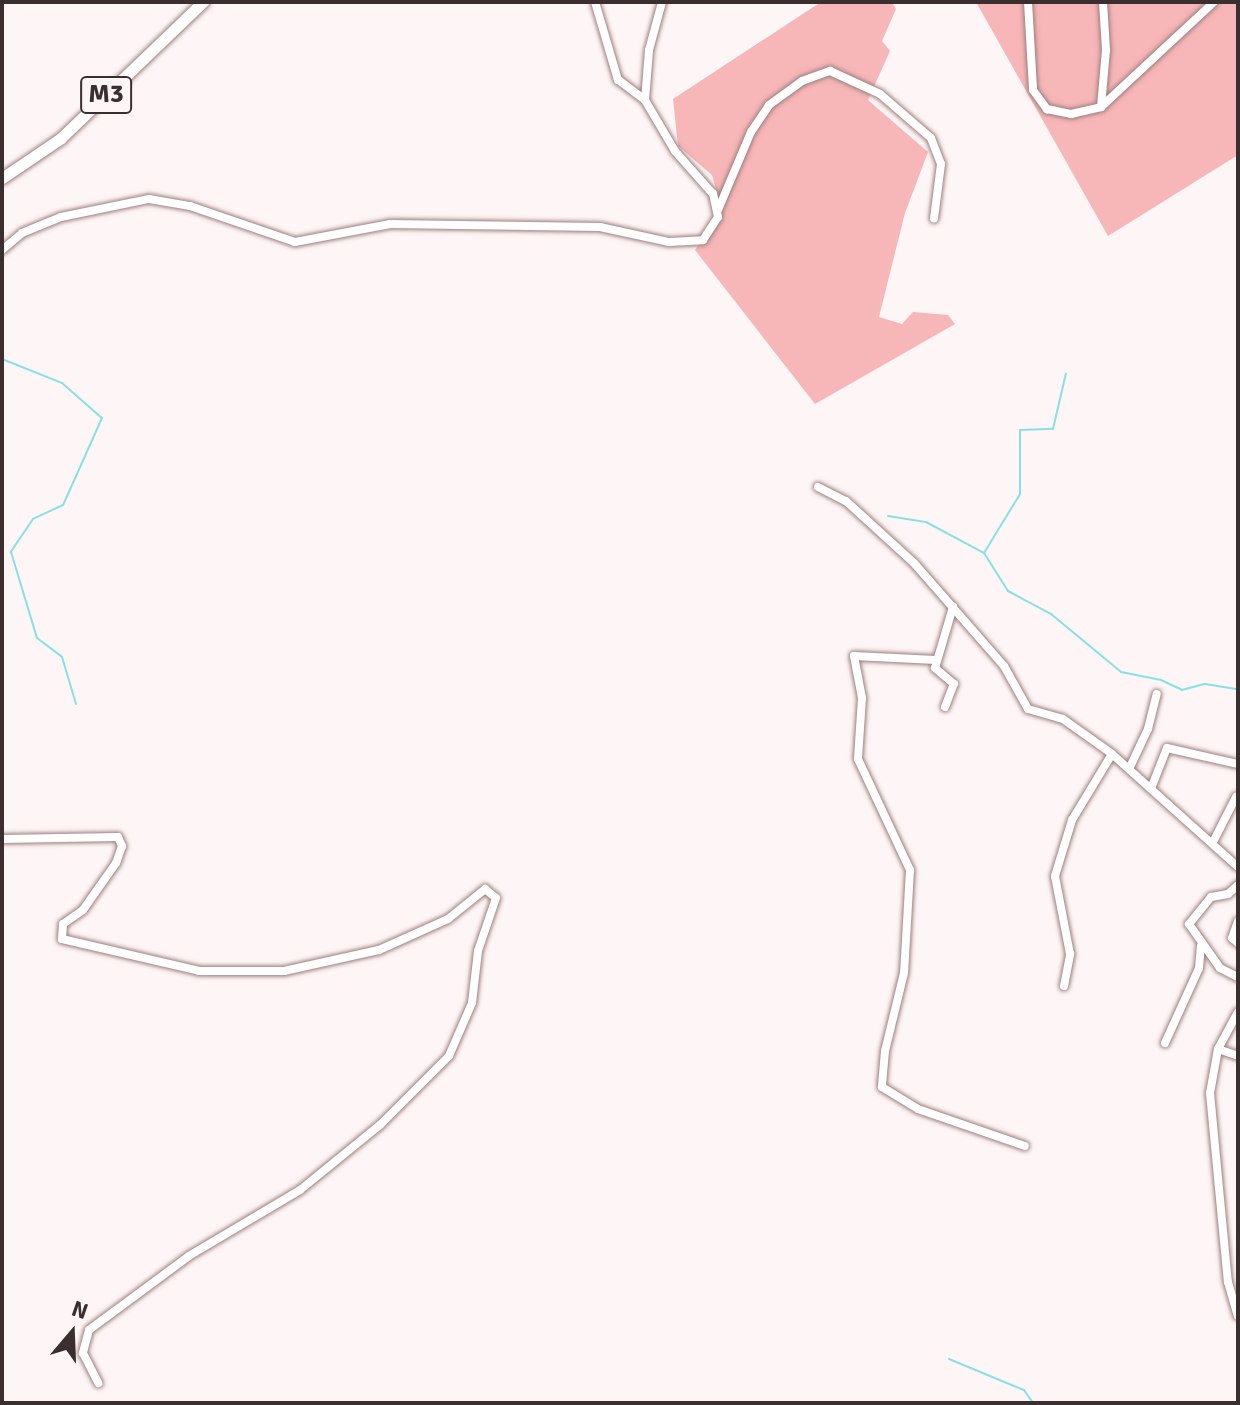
<!DOCTYPE html>
<style>
body{margin:0}
#map{position:relative;width:1240px;height:1405px;overflow:hidden;background:#fef6f6;font-family:Signika,sans-serif}
div>[style]{position:absolute}
.green>*{inset:0;background:#f7b6b7}
.stream>*{height:2px;margin:-1px;padding:0 1px;transform-origin:1px;border-radius:1px;background:#89e0e6}
.roads{filter:drop-shadow(0 0 2px #9e7e7e) drop-shadow(0 0 2px #9e7e7e)}
.minor>*{height:8px;margin:-4px;padding:0 4px;transform-origin:4px;border-radius:4px;background:#fff}
.highway>*{height:11px;margin:-5.5px;padding:0 5.5px;transform-origin:5.5px;border-radius:5.5px;background:#fff}
span{translate:-50% -50%;white-space:nowrap;text-align:center;line-height:1.15;-webkit-text-stroke:7px #fef6f6;paint-order:stroke}
.shield-label span{padding:2px 6px;background:#fef6f6;border:2px solid;border-radius:6px;-webkit-text-stroke-width:0}
.shield-label{font-size:26px;color:#3b2e2e;font-weight:700}
.frame{position:absolute;inset:0;border:4px solid #3b2e2e;pointer-events:none}
.north{position:absolute;left:32px;top:1293px;width:80px;height:80px;-webkit-text-stroke:6px #fef6f6;paint-order:stroke;rotate:19deg;font-size:22px;font-weight:700;line-height:32px;text-align:center;color:#3b2e2e}
.north::after{content:'';display:block;margin:auto;width:28px;height:36px;background:#3b2e2e;clip-path:polygon(50% 0,100% 100%,50% 72%,0 100%)}
</style>
<div id="map">
<div class="green">
<div style="clip-path:polygon(821px 2px,892px 2px,896px 9px,882px 41px,890px 51px,868px 100px,928px 152px,905px 213px,879px 317px,902px 324px,913px 312px,948px 315px,955px 324px,815px 404px,695px 250px,722px 210px,712px 175px,678px 146px,673px 99px)"></div>
<div style="clip-path:polygon(976px 2px,1238px 2px,1238px 155px,1108px 236px)"></div>
</div>
<div class="stream">
<div style="left:2px;top:359px;width:65px;rotate:21.8deg"></div>
<div style="left:62px;top:383px;width:53px;rotate:41.2deg"></div>
<div style="left:102px;top:418px;width:95px;rotate:114.1deg"></div>
<div style="left:63px;top:505px;width:33px;rotate:155deg"></div>
<div style="left:33px;top:519px;width:40px;rotate:124deg"></div>
<div style="left:11px;top:552px;width:90px;rotate:73.2deg"></div>
<div style="left:37px;top:638px;width:31px;rotate:37deg"></div>
<div style="left:62px;top:657px;width:49px;rotate:73.4deg"></div>
<div style="left:888px;top:516px;width:38px;rotate:9deg"></div>
<div style="left:926px;top:522px;width:66px;rotate:28.1deg"></div>
<div style="left:984px;top:553px;width:45px;rotate:57.7deg"></div>
<div style="left:1008px;top:591px;width:49px;rotate:28.1deg"></div>
<div style="left:1051px;top:614px;width:91px;rotate:39.6deg"></div>
<div style="left:1121px;top:672px;width:41px;rotate:11.3deg"></div>
<div style="left:1161px;top:680px;width:23px;rotate:25deg"></div>
<div style="left:1182px;top:690px;width:24px;rotate:-15deg"></div>
<div style="left:1205px;top:684px;width:33px;rotate:9deg"></div>
<div style="left:984px;top:553px;width:69px;rotate:-58.6deg"></div>
<div style="left:1020px;top:494px;width:64px;rotate:-90deg"></div>
<div style="left:1020px;top:430px;width:33px;rotate:-2deg"></div>
<div style="left:1053px;top:429px;width:57px;rotate:-76.9deg"></div>
<div style="left:949px;top:1359px;width:81px;rotate:22.5deg"></div>
<div style="left:1024px;top:1390px;width:16px;rotate:55deg"></div>
</div>
<div class="roads">
<div class="minor">
<div style="left:1028px;top:2px;width:88px;rotate:86.7deg"></div>
<div style="left:1033px;top:90px;width:24px;rotate:54deg"></div>
<div style="left:1047px;top:109px;width:25px;rotate:12deg"></div>
<div style="left:1071px;top:114px;width:31px;rotate:-13deg"></div>
<div style="left:1101px;top:107px;width:57px;rotate:-85deg"></div>
<div style="left:1106px;top:50px;width:48px;rotate:-93.6deg"></div>
<div style="left:645px;top:100px;width:50px;rotate:-85.4deg"></div>
<div style="left:649px;top:50px;width:50px;rotate:-74.8deg"></div>
<div style="left:1101px;top:107px;width:154px;rotate:-42.9deg"></div>
<div style="left:718px;top:210px;width:85px;rotate:-67.1deg"></div>
<div style="left:751px;top:132px;width:32px;rotate:-56deg"></div>
<div style="left:769px;top:105px;width:41px;rotate:-36deg"></div>
<div style="left:802px;top:81px;width:30px;rotate:-20deg"></div>
<div style="left:830px;top:71px;width:55px;rotate:24.7deg"></div>
<div style="left:880px;top:94px;width:67px;rotate:40.8deg"></div>
<div style="left:931px;top:138px;width:28px;rotate:69deg"></div>
<div style="left:941px;top:164px;width:55px;rotate:97.3deg"></div>
<div style="left:2px;top:250px;width:26px;rotate:-40deg"></div>
<div style="left:22px;top:233px;width:42px;rotate:-22.3deg"></div>
<div style="left:61px;top:217px;width:90px;rotate:-11.6deg"></div>
<div style="left:149px;top:199px;width:42px;rotate:9.7deg"></div>
<div style="left:190px;top:206px;width:111px;rotate:18.9deg"></div>
<div style="left:295px;top:242px;width:97px;rotate:-10.7deg"></div>
<div style="left:390px;top:224px;width:210px;rotate:0.8deg"></div>
<div style="left:600px;top:227px;width:71px;rotate:12.3deg"></div>
<div style="left:669px;top:242px;width:34px;rotate:-3deg"></div>
<div style="left:703px;top:240px;width:27px;rotate:-57deg"></div>
<div style="left:718px;top:217px;width:24px;rotate:-102deg"></div>
<div style="left:713px;top:194px;width:57px;rotate:-131.5deg"></div>
<div style="left:675px;top:151px;width:59px;rotate:-120.5deg"></div>
<div style="left:645px;top:100px;width:34px;rotate:-143deg"></div>
<div style="left:618px;top:80px;width:81px;rotate:-106.4deg"></div>
<div style="left:818px;top:487px;width:31px;rotate:27deg"></div>
<div style="left:846px;top:501px;width:92px;rotate:42.4deg"></div>
<div style="left:914px;top:563px;width:137px;rotate:48.9deg"></div>
<div style="left:1004px;top:666px;width:49px;rotate:60.8deg"></div>
<div style="left:1028px;top:709px;width:36px;rotate:16deg"></div>
<div style="left:1063px;top:719px;width:60px;rotate:35.5deg"></div>
<div style="left:1112px;top:754px;width:169px;rotate:41.9deg"></div>
<div style="left:936px;top:660px;width:82px;rotate:-177.2deg"></div>
<div style="left:854px;top:656px;width:43px;rotate:79.2deg"></div>
<div style="left:862px;top:698px;width:61px;rotate:93.8deg"></div>
<div style="left:858px;top:759px;width:123px;rotate:64.9deg"></div>
<div style="left:910px;top:870px;width:103px;rotate:93.3deg"></div>
<div style="left:904px;top:973px;width:80px;rotate:103.7deg"></div>
<div style="left:885px;top:1051px;width:36px;rotate:95deg"></div>
<div style="left:882px;top:1087px;width:42px;rotate:31.4deg"></div>
<div style="left:918px;top:1109px;width:113px;rotate:19.1deg"></div>
<div style="left:945px;top:707px;width:25px;rotate:-69deg"></div>
<div style="left:954px;top:684px;width:25px;rotate:-140deg"></div>
<div style="left:935px;top:668px;width:64px;rotate:-73.6deg"></div>
<div style="left:1130px;top:767px;width:42px;rotate:-64.7deg"></div>
<div style="left:1148px;top:729px;width:36px;rotate:-76deg"></div>
<div style="left:1152px;top:786px;width:41px;rotate:-68.5deg"></div>
<div style="left:1167px;top:748px;width:73px;rotate:12.7deg"></div>
<div style="left:2px;top:839px;width:116px;rotate:-1deg"></div>
<div style="left:118px;top:837px;width:10px;rotate:66deg"></div>
<div style="left:122px;top:846px;width:18px;rotate:109deg"></div>
<div style="left:116px;top:863px;width:57px;rotate:125.1deg"></div>
<div style="left:83px;top:910px;width:24px;rotate:145deg"></div>
<div style="left:63px;top:924px;width:15px;rotate:94deg"></div>
<div style="left:62px;top:939px;width:141px;rotate:13.1deg"></div>
<div style="left:199px;top:971px;width:85px"></div>
<div style="left:284px;top:971px;width:97px;rotate:-12.5deg"></div>
<div style="left:379px;top:950px;width:76px;rotate:-24.2deg"></div>
<div style="left:448px;top:919px;width:48px;rotate:-39deg"></div>
<div style="left:485px;top:889px;width:14px;rotate:39deg"></div>
<div style="left:496px;top:898px;width:56px;rotate:108.8deg"></div>
<div style="left:478px;top:951px;width:52px;rotate:96.6deg"></div>
<div style="left:472px;top:1003px;width:58px;rotate:113.5deg"></div>
<div style="left:449px;top:1056px;width:98px;rotate:135deg"></div>
<div style="left:380px;top:1125px;width:103px;rotate:140.9deg"></div>
<div style="left:300px;top:1190px;width:129px;rotate:149.3deg"></div>
<div style="left:189px;top:1256px;width:124px;rotate:143.5deg"></div>
<div style="left:89px;top:1330px;width:24px;rotate:105deg"></div>
<div style="left:83px;top:1353px;width:34px;rotate:63deg"></div>
<div style="left:1213px;top:842px;width:51px;rotate:-62.9deg"></div>
<div style="left:1238px;top:885px;width:13px;rotate:138deg"></div>
<div style="left:1228px;top:894px;width:17px;rotate:170deg"></div>
<div style="left:1211px;top:897px;width:35px;rotate:129deg"></div>
<div style="left:1189px;top:924px;width:54px;rotate:54.8deg"></div>
<div style="left:1220px;top:968px;width:20px;rotate:27deg"></div>
<div style="left:1238px;top:921px;width:18px;rotate:109deg"></div>
<div style="left:1232px;top:938px;width:8px;rotate:40deg"></div>
<div style="left:1064px;top:986px;width:33px;rotate:-79deg"></div>
<div style="left:1070px;top:954px;width:79px;rotate:-100.9deg"></div>
<div style="left:1055px;top:876px;width:59px;rotate:-73.1deg"></div>
<div style="left:1072px;top:820px;width:77px;rotate:-58.8deg"></div>
<div style="left:1238px;top:1012px;width:42px;rotate:118.4deg"></div>
<div style="left:1218px;top:1049px;width:45px;rotate:100.3deg"></div>
<div style="left:1210px;top:1093px;width:190px;rotate:84.6deg"></div>
<div style="left:1228px;top:1282px;width:35px;rotate:74deg"></div>
<div style="left:1165px;top:1043px;width:82px;rotate:-65.6deg"></div>
<div style="left:1199px;top:968px;width:22px;rotate:-85deg"></div>
<div style="left:1218px;top:1049px;width:21px;rotate:19deg"></div>
</div>
<div class="highway">
<div style="left:2px;top:178px;width:71px;rotate:-34.1deg"></div>
<div style="left:61px;top:138px;width:197px;rotate:-43.8deg"></div>
</div>
</div>
<div class="shield-label">
<span style="left:106px;top:95px">M3</span>
</div>
<div class="frame"></div>
<div class="north">N</div>
</div>
